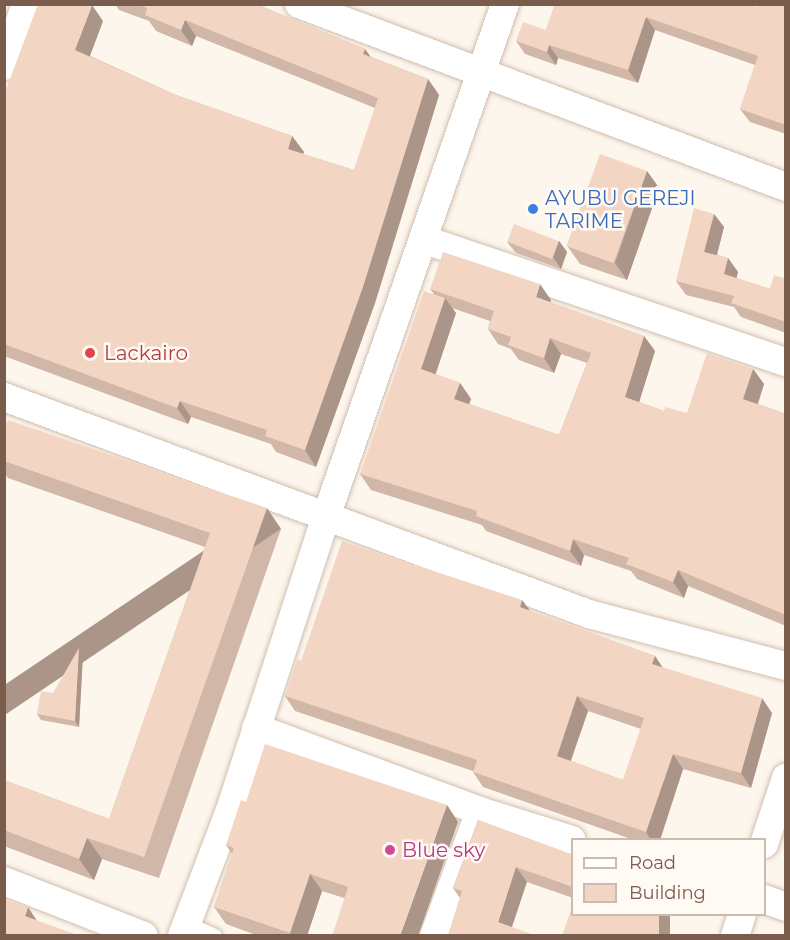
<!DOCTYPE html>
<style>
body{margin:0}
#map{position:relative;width:790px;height:940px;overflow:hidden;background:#fdf6ec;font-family:Montserrat,sans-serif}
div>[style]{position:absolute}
.roads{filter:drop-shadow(0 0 2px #d1beb0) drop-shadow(0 0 2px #d1beb0)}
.lane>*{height:14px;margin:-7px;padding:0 7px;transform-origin:7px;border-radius:7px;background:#fff}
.street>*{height:28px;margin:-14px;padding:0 14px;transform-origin:14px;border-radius:14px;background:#fff}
.wall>*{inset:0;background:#d1b7a8}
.shaded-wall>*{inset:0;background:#aa9588;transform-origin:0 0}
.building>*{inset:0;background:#f3d5c3;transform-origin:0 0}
.dots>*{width:16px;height:16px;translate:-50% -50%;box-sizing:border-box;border:3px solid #fffaf3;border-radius:50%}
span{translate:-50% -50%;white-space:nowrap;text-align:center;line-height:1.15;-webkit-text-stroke:5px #fffaf3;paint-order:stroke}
.shop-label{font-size:20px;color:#366cbe}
.left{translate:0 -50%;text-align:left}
.health-label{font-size:20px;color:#be3a42}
.hotel-label{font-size:20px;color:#b23c85}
.frame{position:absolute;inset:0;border:6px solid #7a5c4d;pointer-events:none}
.legend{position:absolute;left:571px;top:838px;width:195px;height:78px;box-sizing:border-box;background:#fffaf3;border:2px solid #cabbb1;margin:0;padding:8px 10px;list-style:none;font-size:18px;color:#7a5c4d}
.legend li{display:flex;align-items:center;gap:12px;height:30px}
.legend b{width:30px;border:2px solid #cabbb1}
</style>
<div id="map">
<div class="roads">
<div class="lane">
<div style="left:187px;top:923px;width:31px;rotate:25deg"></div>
</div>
<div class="street">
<div style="left:299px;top:4px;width:520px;rotate:20.59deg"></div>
<div style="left:4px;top:66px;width:66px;rotate:-70.5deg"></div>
<div style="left:425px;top:240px;width:381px;rotate:18.7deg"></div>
<div style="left:4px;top:397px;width:624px;rotate:20.35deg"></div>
<div style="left:589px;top:614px;width:204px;rotate:14.8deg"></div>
<div style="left:256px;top:728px;width:239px;rotate:20.3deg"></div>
<div style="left:480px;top:811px;width:96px;rotate:17.5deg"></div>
<div style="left:764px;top:844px;width:70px;rotate:-71.6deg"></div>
<div style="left:4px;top:881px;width:150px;rotate:21.4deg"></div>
<div style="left:764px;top:899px;width:23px;rotate:20deg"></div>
<div style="left:182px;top:936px;width:132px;rotate:-69.1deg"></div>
<div style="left:229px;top:813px;width:315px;rotate:-71.9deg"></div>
<div style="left:327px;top:514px;width:540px;rotate:-70.76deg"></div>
<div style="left:434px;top:936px;width:133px;rotate:-69.8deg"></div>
<div style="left:735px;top:936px;width:23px;rotate:-72deg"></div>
</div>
</div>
<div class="wall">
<div style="clip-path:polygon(115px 4px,256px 4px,365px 49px,371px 57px,428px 79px,439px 95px,375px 303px,316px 467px,276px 452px,271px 444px,191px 417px,188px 424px,4px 356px,4px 95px,103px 21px,90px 56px,176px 95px,292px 136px,304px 152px,303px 154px,354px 170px,375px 108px,196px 36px,192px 46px,156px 31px,149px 21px,119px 10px)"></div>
<div style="clip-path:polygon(555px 4px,757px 7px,786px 4px,786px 134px,750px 122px,740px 109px,755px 65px,655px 30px,638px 83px,558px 58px,556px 65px,525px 54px,516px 41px,546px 30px)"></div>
<div style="clip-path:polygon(647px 171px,659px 188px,627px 280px,580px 264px,568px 247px)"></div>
<div style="clip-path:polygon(714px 214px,724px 227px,717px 255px,728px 258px,738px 272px,736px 278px,770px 289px,786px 279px,786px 333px,741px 317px,734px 307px,686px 295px,676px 281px)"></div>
<div style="clip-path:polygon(559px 241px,567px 252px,561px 269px,516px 253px,507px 242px)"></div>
<div style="clip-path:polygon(evenodd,430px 289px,551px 300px,550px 302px,644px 336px,655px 351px,639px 402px,664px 411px,687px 413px,753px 369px,764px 384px,758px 404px,786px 414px,786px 626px,688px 586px,684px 598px,637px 579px,631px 571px,584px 555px,581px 566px,486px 531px,482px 525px,371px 490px,360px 474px,434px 294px,430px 289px,452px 308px,490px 321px,488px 329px,498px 344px,511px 349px,519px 360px,554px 373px,561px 354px,587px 363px,559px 435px,469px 404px,471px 399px,460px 383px,435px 374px,456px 313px,452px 308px)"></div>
<div style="clip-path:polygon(4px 428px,281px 529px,159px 878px,102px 859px,94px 880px,4px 846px,4px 780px,109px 819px,205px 547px,8px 478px,4px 473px)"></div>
<div style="clip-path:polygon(evenodd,522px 600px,530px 611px,655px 656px,662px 667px,772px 713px,751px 788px,683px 769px,660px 840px,634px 840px,483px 787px,473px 772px,473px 771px,295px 711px,285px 696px,301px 661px,522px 600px,588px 711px,641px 729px,623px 780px,571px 761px,588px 711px)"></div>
<div style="clip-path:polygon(83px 654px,79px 727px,41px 720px,37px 714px)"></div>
<div style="clip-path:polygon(246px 802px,447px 805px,458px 822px,344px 898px,322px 891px,307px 936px,259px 936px,226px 924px,214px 907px,232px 854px,226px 845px)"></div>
<div style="clip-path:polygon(478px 820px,573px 855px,573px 898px,527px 882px,448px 936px,460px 898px,453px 888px)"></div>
</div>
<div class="shaded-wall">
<div style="clip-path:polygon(92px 5px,103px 21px,86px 66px,75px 50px)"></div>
<div style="clip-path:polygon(646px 17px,655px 30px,638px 83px,628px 70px)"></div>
<div style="clip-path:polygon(185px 20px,196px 36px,192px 46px,181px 30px)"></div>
<div style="clip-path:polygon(549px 45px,558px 58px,556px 65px,547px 52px)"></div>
<div style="clip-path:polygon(365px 49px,376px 65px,363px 54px)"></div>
<div style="clip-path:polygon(428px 79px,439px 95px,375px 303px,316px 467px,305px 450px)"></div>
<div style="clip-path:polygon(292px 136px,304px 152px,299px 165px,288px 149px)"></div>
<div style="clip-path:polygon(647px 171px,659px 188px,627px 280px,615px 263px)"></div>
<div style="clip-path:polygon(714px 214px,724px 227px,714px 266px,704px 252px)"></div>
<div style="clip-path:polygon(559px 241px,567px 252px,561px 269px,553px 257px)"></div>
<div style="clip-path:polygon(728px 258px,738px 272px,734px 288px,724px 274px)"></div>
<div style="clip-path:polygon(540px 284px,551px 300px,547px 312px,536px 297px)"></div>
<div style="clip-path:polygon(445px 298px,456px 313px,432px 385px,421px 369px)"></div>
<div style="clip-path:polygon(644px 336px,655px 351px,636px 412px,625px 397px)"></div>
<div style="clip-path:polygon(550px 338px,561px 354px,554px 373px,544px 358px)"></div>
<div style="clip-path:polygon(753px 369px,764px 384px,754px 415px,743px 399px)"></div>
<div style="clip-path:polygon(460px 383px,471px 399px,465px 415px,454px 399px)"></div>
<div style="clip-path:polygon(180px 401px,191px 417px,188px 424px,177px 408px)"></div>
<div style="left:267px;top:508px;width:25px;height:370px;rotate:56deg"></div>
<div style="clip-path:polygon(573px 539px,584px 555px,581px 566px,570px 551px)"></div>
<div style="clip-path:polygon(678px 570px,688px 586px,684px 598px,673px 582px)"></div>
<div style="clip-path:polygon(522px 600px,533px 615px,520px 607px)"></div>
<div style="clip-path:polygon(79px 648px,83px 654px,79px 727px,75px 721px)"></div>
<div style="clip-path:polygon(655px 656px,665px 671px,652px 664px)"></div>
<div style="clip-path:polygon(577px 696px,588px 711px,567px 771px,557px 756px)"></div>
<div style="clip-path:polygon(762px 698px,772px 713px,751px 788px,741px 773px)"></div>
<div style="clip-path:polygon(673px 754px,683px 769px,660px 840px,651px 840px,646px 832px)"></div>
<div style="clip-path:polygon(447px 805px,458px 822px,418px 936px,400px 936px)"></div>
<div style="clip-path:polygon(87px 838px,102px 859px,94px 880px,79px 859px)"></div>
<div style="clip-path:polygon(516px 867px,527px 882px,509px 936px,498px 922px)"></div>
<div style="clip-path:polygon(310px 874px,322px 891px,307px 936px,292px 936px,290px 933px)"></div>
<div style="clip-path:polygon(28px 907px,39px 924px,25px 916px)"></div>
<div style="clip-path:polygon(659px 915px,669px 915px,670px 917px,670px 936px,659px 936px)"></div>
</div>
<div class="building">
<div style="clip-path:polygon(38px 4px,92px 5px,75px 50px,176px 95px,292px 136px,288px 149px,354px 170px,378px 98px,185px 20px,181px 30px,145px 15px,147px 8px,137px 4px,256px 4px,365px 49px,363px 54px,428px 79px,363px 287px,305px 450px,265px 436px,267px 430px,180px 401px,177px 408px,4px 344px,4px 95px)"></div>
<div style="clip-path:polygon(555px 4px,750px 4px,757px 7px,758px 4px,786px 4px,786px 125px,740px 109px,758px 56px,646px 17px,628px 70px,549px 45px,547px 52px,516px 41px,523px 22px,546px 30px)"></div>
<div style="left:600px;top:154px;width:50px;height:98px;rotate:20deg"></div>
<div style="clip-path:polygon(694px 208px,714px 214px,704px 252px,728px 258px,724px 274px,770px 289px,774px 275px,786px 279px,786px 322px,731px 303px,734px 296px,676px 281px)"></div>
<div style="left:514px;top:224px;width:48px;height:19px;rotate:21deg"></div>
<div style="clip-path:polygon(443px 252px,540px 284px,536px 297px,644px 336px,625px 397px,664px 411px,665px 407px,687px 413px,707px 353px,753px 369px,743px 399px,786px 414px,786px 615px,678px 570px,673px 582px,626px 564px,629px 558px,573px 539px,570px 551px,476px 516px,477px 511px,360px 474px,424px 291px,445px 298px,421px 369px,460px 383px,454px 399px,559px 435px,591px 353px,550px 338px,544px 358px,508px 345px,511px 337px,488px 329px,494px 311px,430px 289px)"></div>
<div style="clip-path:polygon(8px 420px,267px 508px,144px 857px,87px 838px,79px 859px,4px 830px,4px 780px,109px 819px,210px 533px,4px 461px,4px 428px)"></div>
<div style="clip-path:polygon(evenodd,342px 541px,522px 600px,520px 607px,655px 656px,652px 664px,762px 698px,741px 773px,673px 754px,646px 832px,473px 772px,477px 760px,285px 696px,297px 659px,301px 661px,342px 541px,577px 696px,644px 718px,623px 780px,557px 756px,577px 696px)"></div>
<div style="clip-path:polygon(79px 648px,75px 721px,37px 714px,41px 691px,53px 693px)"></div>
<div style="clip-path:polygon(265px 744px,447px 805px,400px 936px,332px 936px,348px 887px,310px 874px,290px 933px,214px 907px,234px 848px,226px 845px,241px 800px,246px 802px)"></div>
<div style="clip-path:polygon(478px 820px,573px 855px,573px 887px,516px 867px,498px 922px,537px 936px,448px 936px,462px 891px,453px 888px)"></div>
<div style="clip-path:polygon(4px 899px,28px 907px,25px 916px,80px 936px,4px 936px)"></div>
<div style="clip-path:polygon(573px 904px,573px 915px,659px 915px,659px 936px,562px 936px)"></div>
</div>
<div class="dots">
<div style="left:533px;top:209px;background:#3f7fe0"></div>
<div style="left:90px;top:353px;background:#e0444e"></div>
<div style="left:390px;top:850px;background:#d1479c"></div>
</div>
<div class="shop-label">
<span class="left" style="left:545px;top:210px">AYUBU GEREJI<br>TARIME</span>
</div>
<div class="health-label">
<span class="left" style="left:104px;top:353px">Lackairo</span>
</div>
<div class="hotel-label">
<span class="left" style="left:402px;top:850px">Blue sky</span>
</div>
<div class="frame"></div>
<ul class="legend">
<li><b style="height:8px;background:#fff"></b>Road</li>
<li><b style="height:16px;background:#f3d5c3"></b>Building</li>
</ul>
</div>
